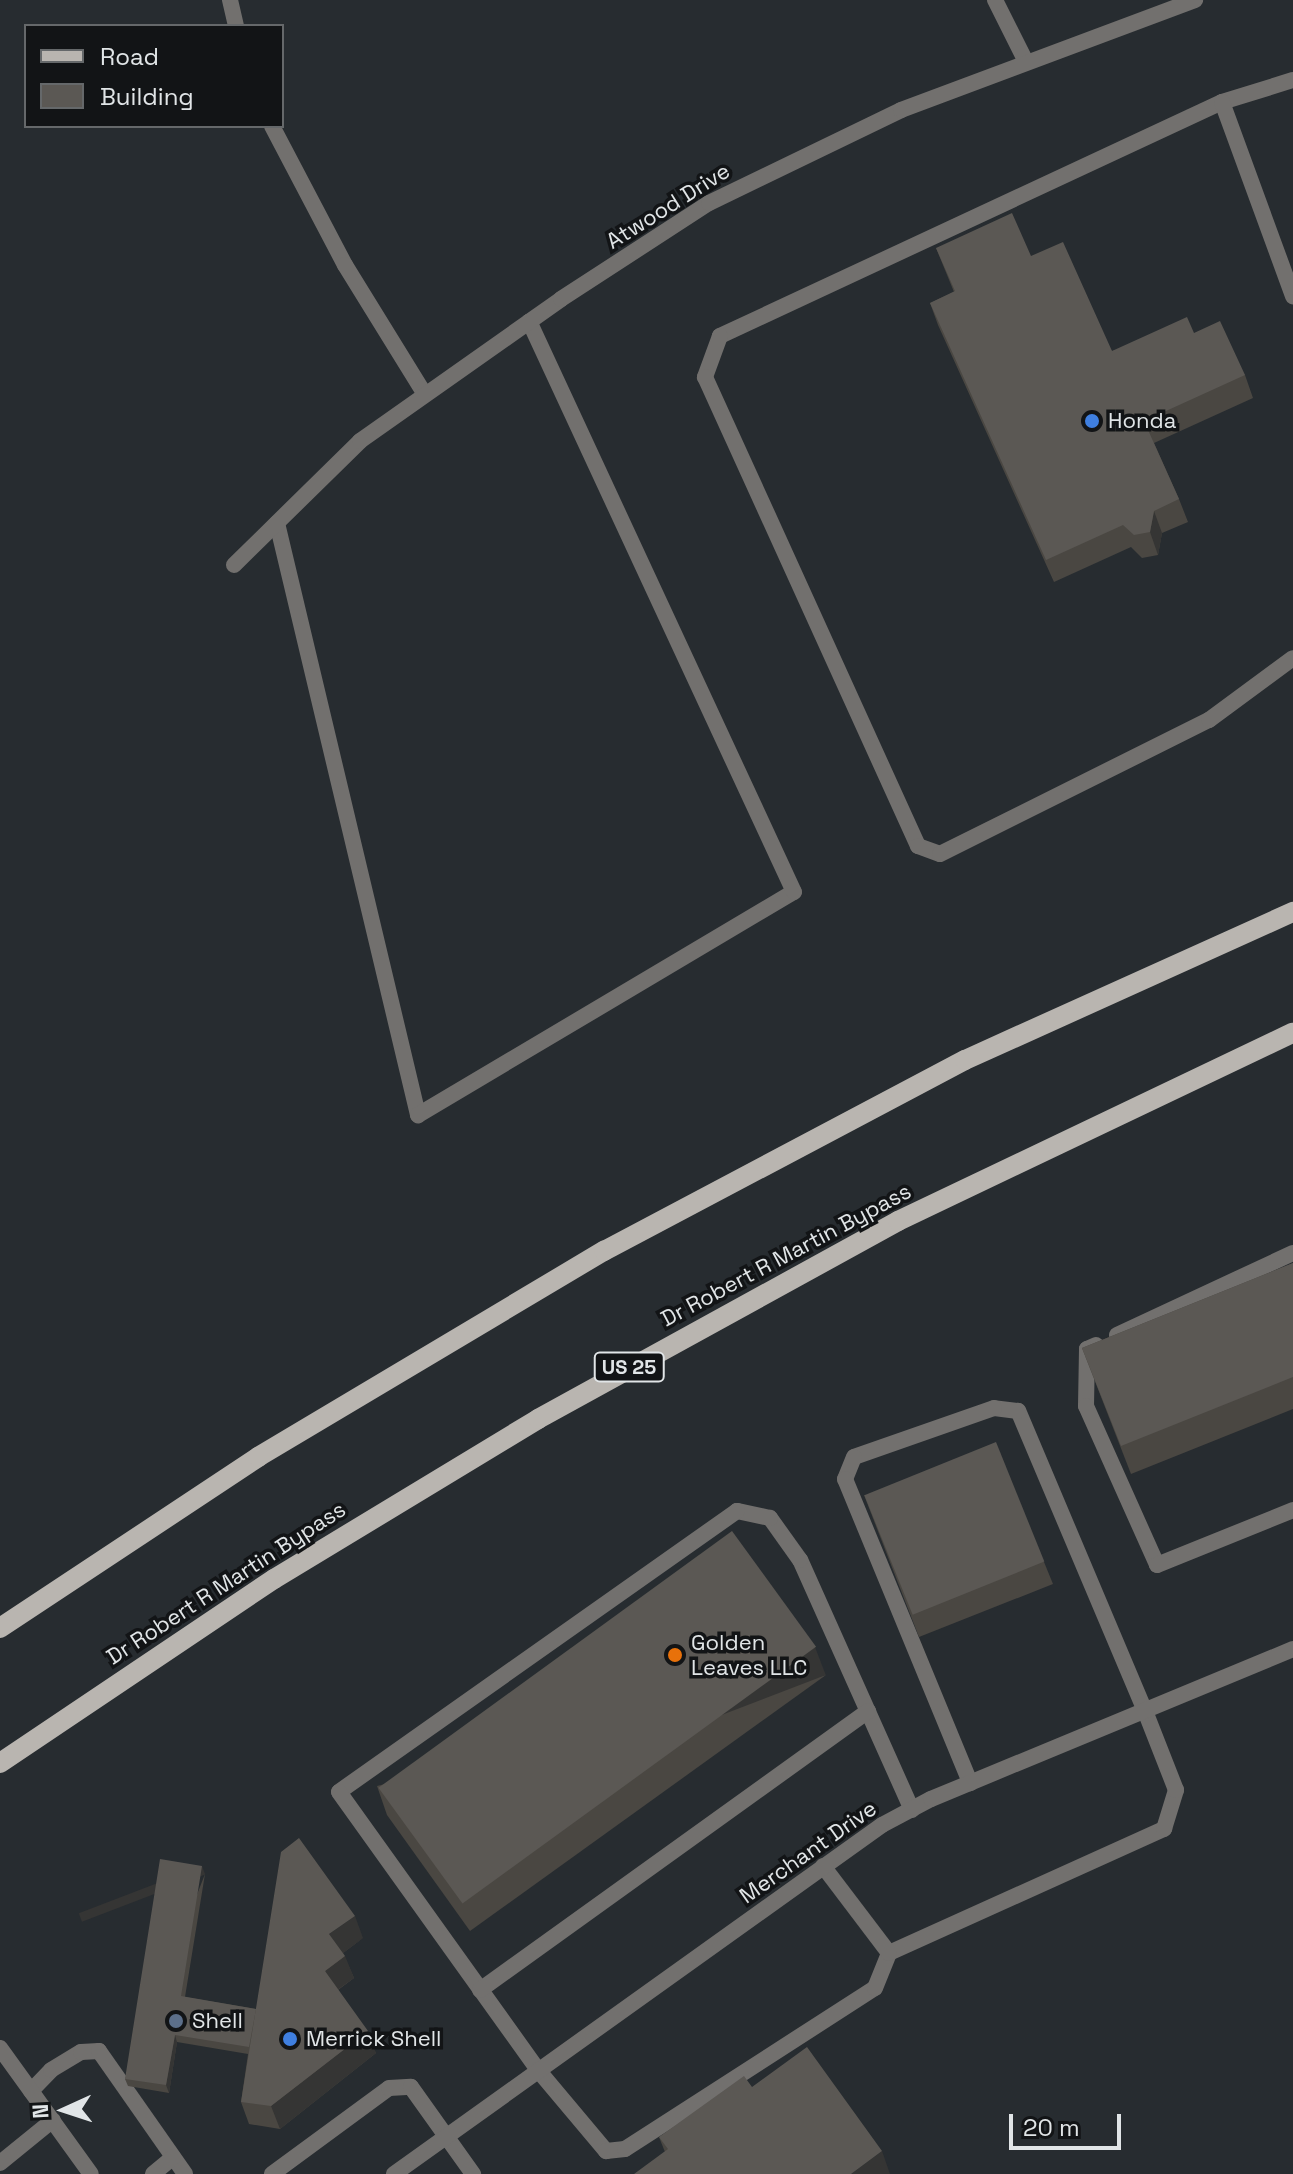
<!DOCTYPE html>
<style>
body{margin:0}
#map{position:relative;width:1293px;height:2174px;overflow:hidden;background:#272c30;font-family:"Space Grotesk",sans-serif}
div>[style]{position:absolute}
.service>*{height:16px;margin:-8px;padding:0 8px;transform-origin:8px;border-radius:8px;background:#72706e}
.minor>*{height:16px;margin:-8px;padding:0 8px;transform-origin:8px;border-radius:8px;background:#72706e}
.primary>*{height:20px;margin:-10px;padding:0 10px;transform-origin:10px;border-radius:10px;background:#b9b5b0}
.wall>*{inset:0;background:#4a4742}
.shaded-wall>*{inset:0;background:#353534;transform-origin:0 0}
.building>*{inset:0;background:#5b5854;transform-origin:0 0}
.dots>*{width:22px;height:22px;translate:-50% -50%;box-sizing:border-box;border:4px solid #121416;border-radius:50%}
span{translate:-50% -50%;white-space:nowrap;text-align:center;line-height:1.15;-webkit-text-stroke:7px #121416;paint-order:stroke}
.shield-label span{padding:2px 6px;background:#121416;border:2px solid;border-radius:6px;-webkit-text-stroke-width:0}
.shield-label{font-size:20px;color:#e1e5e7;font-weight:700}
.street-label{font-size:22px;color:#e1e5e7}
.poi-label{font-size:22px;color:#e1e5e7}
.left{translate:0 -50%;text-align:left}
.legend{position:absolute;left:24px;top:24px;width:260px;height:104px;box-sizing:border-box;background:#121416;border:2px solid #65686a;margin:0;padding:10px 14px;list-style:none;font-size:24px;color:#e1e5e7}
.legend li{display:flex;align-items:center;gap:16px;height:40px}
.legend b{width:40px;border:2px solid #65686a}
.north{position:absolute;left:24px;top:2070px;width:80px;height:80px;-webkit-text-stroke:6px #121416;paint-order:stroke;rotate:267deg;font-size:22px;font-weight:700;line-height:32px;text-align:center;color:#e1e5e7}
.north::after{content:'';display:block;margin:auto;width:28px;height:36px;background:#e1e5e7;clip-path:polygon(50% 0,100% 100%,50% 72%,0 100%)}
.scale{position:absolute;left:1009px;top:2114px;width:112px;height:36px;box-sizing:border-box;border:4px solid #e1e5e7;border-top:0;padding-left:10px;font-size:24px;line-height:28px;white-space:nowrap;color:#e1e5e7;-webkit-text-stroke:6px #121416;paint-order:stroke}
</style>
<div id="map">
<div class="service">
<div style="left:230px;top:0;width:27px;rotate:77deg"></div>
<div style="left:995px;top:0;width:69px;rotate:63.4deg"></div>
<div style="left:1293px;top:80px;width:74px;rotate:162.8deg"></div>
<div style="left:1222px;top:102px;width:554px;rotate:155.01deg"></div>
<div style="left:720px;top:336px;width:44px;rotate:110.1deg"></div>
<div style="left:705px;top:377px;width:515px;rotate:65.57deg"></div>
<div style="left:918px;top:846px;width:23px;rotate:20deg"></div>
<div style="left:940px;top:854px;width:301px;rotate:-26.5deg"></div>
<div style="left:1209px;top:720px;width:104px;rotate:-36.4deg"></div>
<div style="left:1222px;top:102px;width:207px;rotate:69.9deg"></div>
<div style="left:272px;top:126px;width:157px;rotate:62.3deg"></div>
<div style="left:345px;top:265px;width:150px;rotate:58.3deg"></div>
<div style="left:277px;top:523px;width:609px;rotate:76.6deg"></div>
<div style="left:418px;top:1115px;width:437px;rotate:-30.7deg"></div>
<div style="left:794px;top:892px;width:629px;rotate:-114.9deg"></div>
<div style="left:1117px;top:1335px;width:194px;rotate:-25deg"></div>
<div style="left:1096px;top:1345px;width:10px;rotate:156deg"></div>
<div style="left:1087px;top:1349px;width:57px;rotate:91deg"></div>
<div style="left:1086px;top:1406px;width:174px;rotate:65.9deg"></div>
<div style="left:1157px;top:1565px;width:147px;rotate:-22deg"></div>
<div style="left:912px;top:1810px;width:274px;rotate:-114.1deg"></div>
<div style="left:800px;top:1560px;width:52px;rotate:-125.5deg"></div>
<div style="left:770px;top:1518px;width:34px;rotate:-168deg"></div>
<div style="left:737px;top:1511px;width:487px;rotate:144.8deg"></div>
<div style="left:339px;top:1792px;width:342px;rotate:54.4deg"></div>
<div style="left:538px;top:2070px;width:106px;rotate:50deg"></div>
<div style="left:606px;top:2151px;width:19px;rotate:-6deg"></div>
<div style="left:625px;top:2149px;width:297px;rotate:-32.8deg"></div>
<div style="left:875px;top:1988px;width:38px;rotate:-68deg"></div>
<div style="left:889px;top:1953px;width:302px;rotate:-24.3deg"></div>
<div style="left:1164px;top:1829px;width:41px;rotate:-72.9deg"></div>
<div style="left:1176px;top:1790px;width:85px;rotate:-111.4deg"></div>
<div style="left:1145px;top:1711px;width:326px;rotate:-112.9deg"></div>
<div style="left:1018px;top:1411px;width:24px;rotate:-173deg"></div>
<div style="left:994px;top:1408px;width:148px;rotate:160.7deg"></div>
<div style="left:854px;top:1457px;width:24px;rotate:112deg"></div>
<div style="left:845px;top:1479px;width:329px;rotate:67.6deg"></div>
<div style="left:823px;top:1866px;width:109px;rotate:52.8deg"></div>
<div style="left:480px;top:1990px;width:478px;rotate:-35.7deg"></div>
<div style="left:31px;top:2091px;width:29px;rotate:-46deg"></div>
<div style="left:51px;top:2070px;width:35px;rotate:-31deg"></div>
<div style="left:81px;top:2052px;width:18px;rotate:-3deg"></div>
<div style="left:99px;top:2051px;width:150px;rotate:55deg"></div>
<div style="left:0;top:2163px;width:68px;rotate:-39.1deg"></div>
<div style="left:153px;top:2174px;width:26px;rotate:-40deg"></div>
<div style="left:272px;top:2174px;width:145px;rotate:-36.3deg"></div>
<div style="left:389px;top:2088px;width:22px;rotate:-3deg"></div>
<div style="left:411px;top:2087px;width:107px;rotate:54.5deg"></div>
</div>
<div class="minor">
<div style="left:234px;top:565px;width:177px;rotate:-44.5deg"></div>
<div style="left:360px;top:441px;width:246px;rotate:-35.2deg"></div>
<div style="left:561px;top:299px;width:176px;rotate:-33deg"></div>
<div style="left:709px;top:203px;width:213px;rotate:-25.8deg"></div>
<div style="left:901px;top:110px;width:314px;rotate:-20.5deg"></div>
<div style="left:0;top:2048px;width:155px;rotate:54.2deg"></div>
<div style="left:394px;top:2174px;width:600px;rotate:-35.57deg"></div>
<div style="left:882px;top:1825px;width:55px;rotate:-28deg"></div>
<div style="left:931px;top:1799px;width:392px;rotate:-22.5deg"></div>
</div>
<div class="primary">
<div style="left:0;top:1628px;width:310px;rotate:-33.5deg"></div>
<div style="left:258px;top:1457px;width:403px;rotate:-30.8deg"></div>
<div style="left:604px;top:1251px;width:408px;rotate:-27.9deg"></div>
<div style="left:965px;top:1060px;width:360px;rotate:-24.3deg"></div>
<div style="left:0;top:1763px;width:330px;rotate:-33.9deg"></div>
<div style="left:274px;top:1579px;width:309px;rotate:-31.2deg"></div>
<div style="left:538px;top:1419px;width:411px;rotate:-28.8deg"></div>
<div style="left:898px;top:1221px;width:437px;rotate:-25.5deg"></div>
</div>
<div class="wall">
<div style="clip-path:polygon(936px 248px,1031px 256px,1112px 351px,1194px 333px,1245px 375px,1253px 398px,1154px 443px,1179px 499px,1188px 522px,1162px 533px,1158px 555px,1142px 558px,1131px 547px,1054px 582px,938px 325px,930px 303px,954px 292px)"></div>
<div style="clip-path:polygon(1293px 1263px,1293px 1409px,1131px 1474px,1082px 1348px)"></div>
<div style="clip-path:polygon(864px 1495px,1044px 1562px,1053px 1584px,919px 1637px)"></div>
<div style="clip-path:polygon(826px 1675px,470px 1931px,387px 1815px,377px 1786px)"></div>
<div style="clip-path:polygon(205px 1874px,185px 1997px,256px 2009px,363px 1938px,343px 1953px,354px 1978px,338px 1990px,376px 2053px,280px 2129px,249px 2124px,241px 2102px,248px 2054px,177px 2042px,169px 2093px,128px 2086px,125px 2079px)"></div>
<div style="clip-path:polygon(752px 2087px,665px 2152px,659px 2137px)"></div>
</div>
<div class="shaded-wall">
<div style="clip-path:polygon(1154px 511px,1162px 533px,1158px 555px,1150px 532px)"></div>
<div style="left:815px;top:1647px;width:30px;height:438px;rotate:69deg"></div>
<div style="left:202px;top:1866px;width:9px;height:132px;rotate:69deg"></div>
<div style="clip-path:polygon(355px 1916px,363px 1938px,338px 1957px,329px 1934px)"></div>
<div style="clip-path:polygon(345px 1956px,354px 1978px,333px 1993px,325px 1971px)"></div>
<div style="clip-path:polygon(368px 2031px,376px 2053px,280px 2129px,271px 2106px)"></div>
<div style="clip-path:polygon(175px 2035px,177px 2042px,169px 2093px,166px 2085px)"></div>
<div style="clip-path:polygon(882px 2151px,890px 2174px,851px 2174px)"></div>
</div>
<div class="building">
<div style="clip-path:polygon(1012px 213px,1031px 256px,1063px 242px,1112px 351px,1187px 317px,1194px 333px,1220px 321px,1245px 375px,1144px 421px,1179px 499px,1154px 511px,1150px 532px,1134px 535px,1123px 525px,1046px 560px,930px 303px,955px 291px,936px 248px)"></div>
<div style="clip-path:polygon(1293px 1263px,1293px 1377px,1121px 1446px,1082px 1348px)"></div>
<div style="left:996px;top:1442px;width:129px;height:142px;rotate:68deg"></div>
<div style="left:732px;top:1531px;width:143px;height:437px;rotate:54deg"></div>
<div style="clip-path:polygon(299px 1838px,355px 1916px,329px 1934px,345px 1956px,325px 1971px,368px 2031px,271px 2106px,241px 2102px,281px 1852px)"></div>
<div style="clip-path:polygon(160px 1859px,202px 1866px,181px 1996px,256px 2009px,249px 2047px,175px 2035px,166px 2085px,125px 2079px)"></div>
<div style="clip-path:polygon(807px 2047px,882px 2151px,851px 2174px,634px 2174px,668px 2149px,659px 2137px,744px 2076px,752px 2087px)"></div>
</div>
<div class="dots">
<div style="left:1092px;top:421px;background:#3f7fe0"></div>
<div style="left:675px;top:1655px;background:#e8710a"></div>
<div style="left:176px;top:2021px;background:#5c6f8a"></div>
<div style="left:290px;top:2039px;background:#3f7fe0"></div>
</div>
<div class="shield-label">
<span style="left:629px;top:1367px">US 25</span>
</div>
<div class="street-label">
<span style="left:668px;top:206px;rotate:-32deg">Atwood Drive</span>
<span style="left:786px;top:1255px;rotate:-28deg">Dr Robert R Martin Bypass</span>
<span style="left:226px;top:1583px;rotate:-33deg">Dr Robert R Martin Bypass</span>
<span style="left:808px;top:1852px;rotate:-35deg">Merchant Drive</span>
</div>
<div class="poi-label">
<span class="left" style="left:1108px;top:421px">Honda</span>
<span class="left" style="left:691px;top:1655px">Golden<br>Leaves LLC</span>
<span class="left" style="left:192px;top:2021px">Shell</span>
<span class="left" style="left:306px;top:2039px">Merrick Shell</span>
</div>
<ul class="legend">
<li><b style="height:10px;background:#b9b5b0"></b>Road</li>
<li><b style="height:22px;background:#5b5854"></b>Building</li>
</ul>
<div class="north">N</div>
<div class="scale">20 m</div>
</div>
